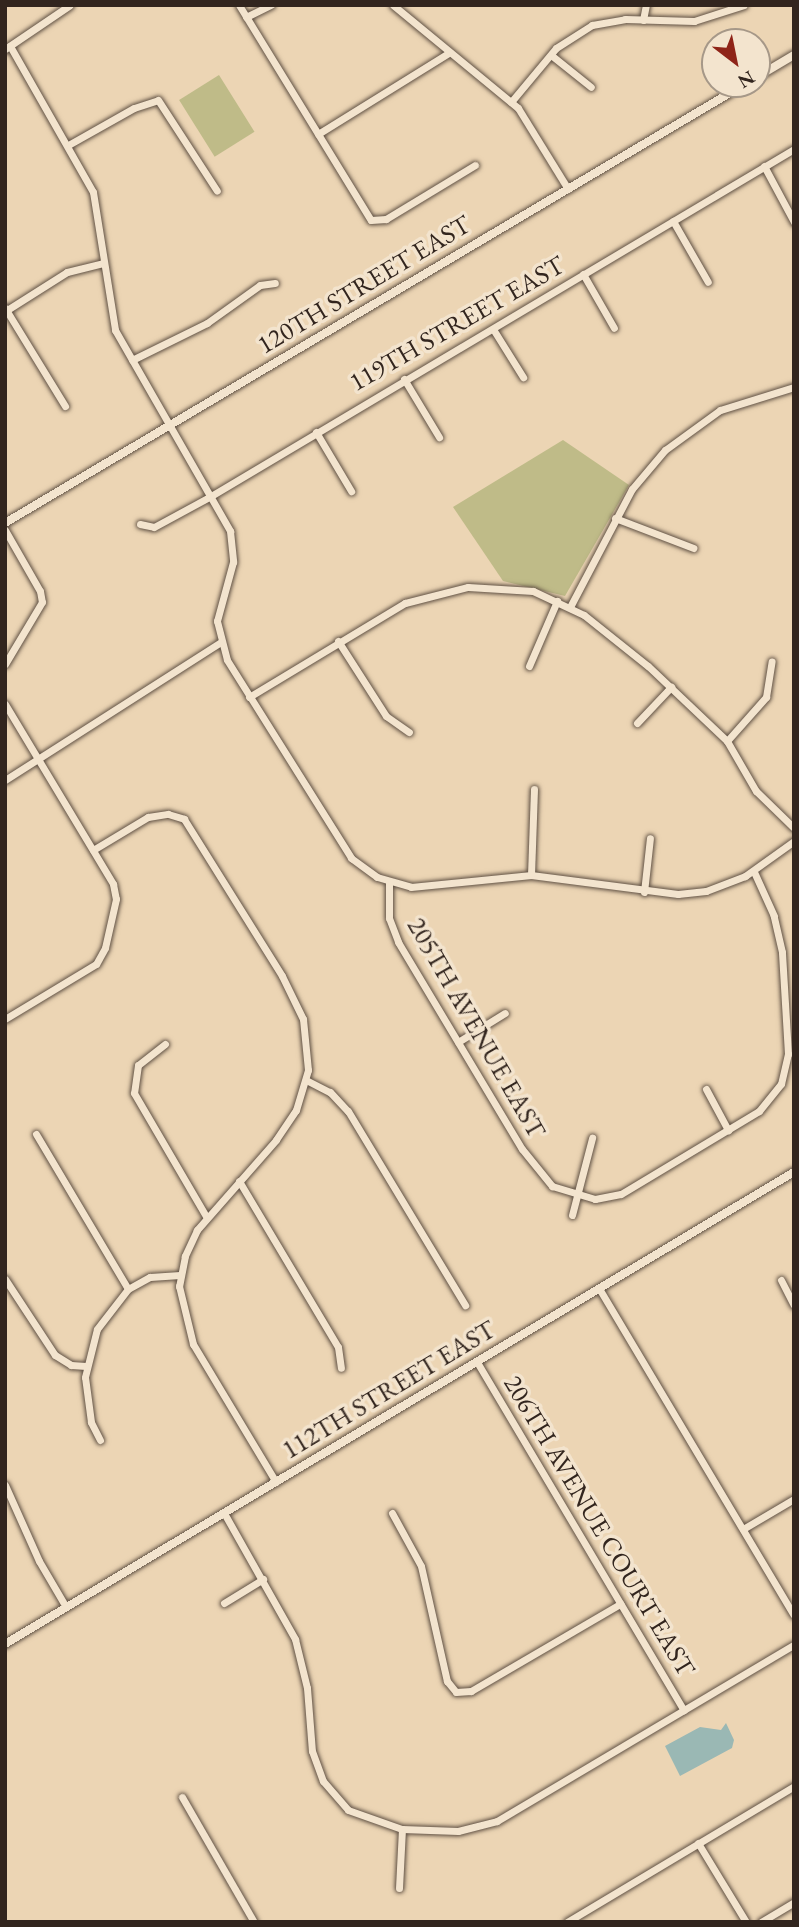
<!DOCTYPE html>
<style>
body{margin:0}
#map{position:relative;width:799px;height:1927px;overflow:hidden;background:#ecd5b4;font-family:"EB Garamond",serif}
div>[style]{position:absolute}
.green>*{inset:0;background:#bfbb88;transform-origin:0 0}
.water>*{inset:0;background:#9ab8b4}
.roads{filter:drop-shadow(0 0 2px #605144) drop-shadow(0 0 2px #605144)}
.minor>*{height:7px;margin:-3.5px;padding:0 3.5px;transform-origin:3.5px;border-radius:3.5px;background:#f3e4ce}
.tertiary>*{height:8px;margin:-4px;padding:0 4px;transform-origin:4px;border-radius:4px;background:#f3e4ce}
span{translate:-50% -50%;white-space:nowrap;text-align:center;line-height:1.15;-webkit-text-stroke:7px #f3e4ce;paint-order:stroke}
.street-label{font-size:26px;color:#32251e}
.frame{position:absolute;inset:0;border:7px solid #32251e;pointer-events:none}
.north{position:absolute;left:701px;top:28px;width:70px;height:70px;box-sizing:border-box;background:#f3e4ce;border:2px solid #a69888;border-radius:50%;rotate:148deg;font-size:19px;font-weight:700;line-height:28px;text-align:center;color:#32251e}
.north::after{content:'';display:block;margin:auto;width:24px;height:32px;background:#8f2418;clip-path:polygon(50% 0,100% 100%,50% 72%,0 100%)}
</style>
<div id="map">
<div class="green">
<div style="left:219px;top:75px;width:67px;height:47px;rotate:58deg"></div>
<div style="clip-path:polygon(563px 440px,629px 485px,565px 596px,503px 581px,453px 507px)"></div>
</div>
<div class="water">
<div style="clip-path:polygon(726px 1723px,734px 1740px,732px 1748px,680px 1776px,665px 1746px,700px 1727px,721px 1730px)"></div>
</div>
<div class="roads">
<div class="minor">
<div style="left:239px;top:5px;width:252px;rotate:58.5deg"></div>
<div style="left:371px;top:220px;width:15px;rotate:-4deg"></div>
<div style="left:386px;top:219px;width:104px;rotate:-31.2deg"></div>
<div style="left:393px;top:5px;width:162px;rotate:39.5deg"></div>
<div style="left:518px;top:108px;width:95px;rotate:58.3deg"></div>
<div style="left:246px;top:17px;width:28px;rotate:-26deg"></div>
<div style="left:643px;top:20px;width:15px;rotate:-79deg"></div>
<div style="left:10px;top:46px;width:168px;rotate:60.4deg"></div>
<div style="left:93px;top:192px;width:140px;rotate:80.9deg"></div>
<div style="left:115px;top:330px;width:232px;rotate:60.2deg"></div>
<div style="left:230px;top:531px;width:31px;rotate:84deg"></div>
<div style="left:233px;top:562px;width:61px;rotate:105.2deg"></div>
<div style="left:217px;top:621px;width:40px;rotate:75.6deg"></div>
<div style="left:227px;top:660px;width:234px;rotate:57.9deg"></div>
<div style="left:351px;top:858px;width:32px;rotate:36deg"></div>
<div style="left:377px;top:877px;width:35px;rotate:16deg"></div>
<div style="left:411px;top:887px;width:121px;rotate:-5.7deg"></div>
<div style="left:531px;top:875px;width:148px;rotate:7.4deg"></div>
<div style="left:678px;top:894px;width:28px;rotate:-6deg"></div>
<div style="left:706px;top:891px;width:42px;rotate:-21deg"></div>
<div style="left:745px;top:876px;width:60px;rotate:-35.5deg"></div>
<div style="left:5px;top:49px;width:78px;rotate:-34.1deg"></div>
<div style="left:551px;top:55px;width:51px;rotate:38.7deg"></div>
<div style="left:511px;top:102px;width:70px;rotate:-50.2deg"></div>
<div style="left:556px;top:48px;width:43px;rotate:-32.6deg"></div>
<div style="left:592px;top:25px;width:34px;rotate:-10deg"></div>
<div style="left:625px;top:19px;width:69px;rotate:1.7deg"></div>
<div style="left:694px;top:21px;width:52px;rotate:-17.7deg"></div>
<div style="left:318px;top:134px;width:155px;rotate:-31.8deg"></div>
<div style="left:70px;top:144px;width:73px;rotate:-29.4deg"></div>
<div style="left:134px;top:108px;width:25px;rotate:-18deg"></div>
<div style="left:158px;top:100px;width:108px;rotate:57deg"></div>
<div style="left:764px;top:166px;width:64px;rotate:61.8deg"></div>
<div style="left:673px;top:221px;width:70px;rotate:60.2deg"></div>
<div style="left:583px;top:274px;width:62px;rotate:60.1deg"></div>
<div style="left:5px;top:308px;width:115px;rotate:58.5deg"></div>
<div style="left:7px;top:310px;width:71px;rotate:-32.3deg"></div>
<div style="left:67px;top:272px;width:37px;rotate:-14deg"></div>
<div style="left:493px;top:329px;width:57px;rotate:58deg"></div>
<div style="left:132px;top:360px;width:84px;rotate:-26.3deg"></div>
<div style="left:207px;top:323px;width:65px;rotate:-35.6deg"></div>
<div style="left:260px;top:285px;width:15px;rotate:-8deg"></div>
<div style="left:404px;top:379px;width:68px;rotate:58.9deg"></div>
<div style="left:316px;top:432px;width:69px;rotate:59.3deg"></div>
<div style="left:615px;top:518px;width:84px;rotate:21deg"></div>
<div style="left:140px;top:524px;width:14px;rotate:12deg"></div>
<div style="left:154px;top:527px;width:65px;rotate:-28.5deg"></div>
<div style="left:211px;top:496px;width:678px;rotate:-30.76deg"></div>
<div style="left:5px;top:530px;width:70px;rotate:60.2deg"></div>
<div style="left:40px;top:591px;width:11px;rotate:80deg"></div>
<div style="left:42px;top:602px;width:72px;rotate:120.8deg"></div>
<div style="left:570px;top:607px;width:133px;rotate:-62.3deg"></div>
<div style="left:632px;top:489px;width:51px;rotate:-49.8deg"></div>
<div style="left:665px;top:450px;width:68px;rotate:-36deg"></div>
<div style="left:720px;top:410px;width:77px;rotate:-17.3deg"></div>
<div style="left:338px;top:641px;width:89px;rotate:57.4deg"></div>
<div style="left:386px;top:716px;width:28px;rotate:35deg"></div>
<div style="left:529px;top:666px;width:71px;rotate:-66.7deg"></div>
<div style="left:249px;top:697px;width:182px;rotate:-31.1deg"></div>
<div style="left:405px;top:603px;width:65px;rotate:-14.3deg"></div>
<div style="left:468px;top:587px;width:65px;rotate:3.5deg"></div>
<div style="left:533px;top:591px;width:56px;rotate:25.2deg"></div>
<div style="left:584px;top:615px;width:82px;rotate:38.6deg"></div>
<div style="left:648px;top:666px;width:109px;rotate:43.5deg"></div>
<div style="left:727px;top:741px;width:58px;rotate:59.9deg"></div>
<div style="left:756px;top:791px;width:53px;rotate:44.2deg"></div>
<div style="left:5px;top:704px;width:210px;rotate:59deg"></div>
<div style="left:113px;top:884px;width:15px;rotate:79deg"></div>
<div style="left:116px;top:899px;width:50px;rotate:102.7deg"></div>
<div style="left:105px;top:948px;width:18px;rotate:119deg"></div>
<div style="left:96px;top:964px;width:106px;rotate:148.9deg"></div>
<div style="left:637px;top:723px;width:50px;rotate:-46.6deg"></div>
<div style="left:727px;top:741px;width:59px;rotate:-48.4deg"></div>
<div style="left:766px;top:697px;width:36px;rotate:-81deg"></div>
<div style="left:5px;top:780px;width:256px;rotate:-32.6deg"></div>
<div style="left:93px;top:850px;width:64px;rotate:-31deg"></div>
<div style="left:148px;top:817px;width:20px;rotate:-9deg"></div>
<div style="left:168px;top:814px;width:17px;rotate:17deg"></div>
<div style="left:184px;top:819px;width:185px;rotate:58deg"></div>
<div style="left:282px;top:976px;width:48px;rotate:64deg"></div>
<div style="left:303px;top:1019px;width:51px;rotate:84.4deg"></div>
<div style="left:308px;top:1070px;width:42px;rotate:106.7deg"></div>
<div style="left:296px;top:1110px;width:36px;rotate:124deg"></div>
<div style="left:276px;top:1140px;width:120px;rotate:131.3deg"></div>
<div style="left:197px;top:1230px;width:29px;rotate:115deg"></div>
<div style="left:185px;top:1256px;width:31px;rotate:101deg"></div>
<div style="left:179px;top:1286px;width:60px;rotate:76.4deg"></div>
<div style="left:193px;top:1344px;width:161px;rotate:59deg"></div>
<div style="left:531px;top:875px;width:86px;rotate:-88deg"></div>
<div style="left:389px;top:882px;width:36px;rotate:90deg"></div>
<div style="left:389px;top:918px;width:26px;rotate:69deg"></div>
<div style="left:398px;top:942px;width:241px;rotate:59.1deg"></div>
<div style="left:522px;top:1149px;width:48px;rotate:51deg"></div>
<div style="left:552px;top:1186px;width:45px;rotate:16.8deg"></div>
<div style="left:595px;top:1199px;width:26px;rotate:-11deg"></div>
<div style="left:621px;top:1194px;width:161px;rotate:-31deg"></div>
<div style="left:759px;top:1111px;width:35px;rotate:-51deg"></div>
<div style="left:781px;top:1084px;width:31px;rotate:-77deg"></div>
<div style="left:788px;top:1054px;width:102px;rotate:-93.4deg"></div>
<div style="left:782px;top:952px;width:37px;rotate:-103deg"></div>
<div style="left:774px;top:916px;width:48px;rotate:-114.4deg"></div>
<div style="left:644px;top:892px;width:54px;rotate:-83.7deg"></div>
<div style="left:458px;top:1042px;width:55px;rotate:-31.7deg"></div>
<div style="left:165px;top:1044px;width:34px;rotate:142deg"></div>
<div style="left:138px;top:1065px;width:28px;rotate:98deg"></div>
<div style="left:134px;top:1093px;width:143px;rotate:59.7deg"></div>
<div style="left:306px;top:1080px;width:27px;rotate:27deg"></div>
<div style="left:330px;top:1092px;width:26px;rotate:47deg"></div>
<div style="left:348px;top:1111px;width:227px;rotate:58.9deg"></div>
<div style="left:706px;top:1089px;width:47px;rotate:61.8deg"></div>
<div style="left:36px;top:1134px;width:180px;rotate:59.3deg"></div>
<div style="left:239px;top:1181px;width:193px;rotate:59.2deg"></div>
<div style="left:338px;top:1347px;width:21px;rotate:82deg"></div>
<div style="left:572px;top:1215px;width:80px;rotate:-75.4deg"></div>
<div style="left:5px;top:1279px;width:91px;rotate:56.7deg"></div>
<div style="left:55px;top:1355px;width:19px;rotate:32deg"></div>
<div style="left:71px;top:1365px;width:15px;rotate:4deg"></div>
<div style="left:781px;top:1280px;width:28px;rotate:63deg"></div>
<div style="left:600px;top:1290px;width:378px;rotate:59.2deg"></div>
<div style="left:477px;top:1362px;width:405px;rotate:59.3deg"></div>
<div style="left:100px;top:1440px;width:20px;rotate:-117deg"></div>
<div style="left:91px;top:1422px;width:45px;rotate:-97.6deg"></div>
<div style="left:85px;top:1377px;width:49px;rotate:-76deg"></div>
<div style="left:97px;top:1329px;width:51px;rotate:-52.2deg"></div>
<div style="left:128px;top:1289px;width:25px;rotate:-29deg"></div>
<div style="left:150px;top:1277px;width:30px;rotate:-4deg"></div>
<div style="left:5px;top:1485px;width:83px;rotate:65.9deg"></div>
<div style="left:39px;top:1561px;width:53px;rotate:59.6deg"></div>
<div style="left:224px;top:1513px;width:145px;rotate:60.6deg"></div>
<div style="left:295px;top:1639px;width:50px;rotate:76.2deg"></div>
<div style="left:307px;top:1688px;width:63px;rotate:85.5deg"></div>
<div style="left:312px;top:1751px;width:32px;rotate:70deg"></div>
<div style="left:323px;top:1781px;width:38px;rotate:49deg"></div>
<div style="left:348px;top:1810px;width:57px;rotate:19.4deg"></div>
<div style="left:402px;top:1829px;width:56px;rotate:2deg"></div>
<div style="left:458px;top:1831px;width:40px;rotate:-14.4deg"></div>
<div style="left:497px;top:1821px;width:345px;rotate:-30.7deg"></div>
<div style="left:392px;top:1513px;width:60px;rotate:61.3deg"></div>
<div style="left:421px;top:1566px;width:118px;rotate:77.3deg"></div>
<div style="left:447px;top:1681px;width:14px;rotate:51deg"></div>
<div style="left:456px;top:1692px;width:15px;rotate:-4deg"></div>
<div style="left:471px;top:1691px;width:173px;rotate:-30.3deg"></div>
<div style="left:743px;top:1529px;width:59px;rotate:-30.5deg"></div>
<div style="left:224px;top:1603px;width:46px;rotate:-31.6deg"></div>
<div style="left:182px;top:1797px;width:144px;rotate:60.1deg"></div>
<div style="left:698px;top:1843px;width:92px;rotate:58.7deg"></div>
<div style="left:399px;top:1888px;width:59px;rotate:-87.1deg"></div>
<div style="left:567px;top:1922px;width:265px;rotate:-30.9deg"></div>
<div style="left:761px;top:1922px;width:39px;rotate:-31deg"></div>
</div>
<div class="tertiary">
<div style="left:757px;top:77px;width:43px;rotate:-30.7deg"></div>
<div style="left:5px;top:523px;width:860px;rotate:-30.68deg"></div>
<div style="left:5px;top:1644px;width:919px;rotate:-30.89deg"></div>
</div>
</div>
<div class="street-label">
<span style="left:364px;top:285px;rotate:-31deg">120TH STREET EAST</span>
<span style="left:457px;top:324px;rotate:-30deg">119TH STREET EAST</span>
<span style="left:476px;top:1028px;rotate:60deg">205TH AVENUE EAST</span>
<span style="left:389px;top:1390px;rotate:-31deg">112TH STREET EAST</span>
<span style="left:599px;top:1526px;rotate:59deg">206TH AVENUE COURT EAST</span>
</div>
<div class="frame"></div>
<div class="north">N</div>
</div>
